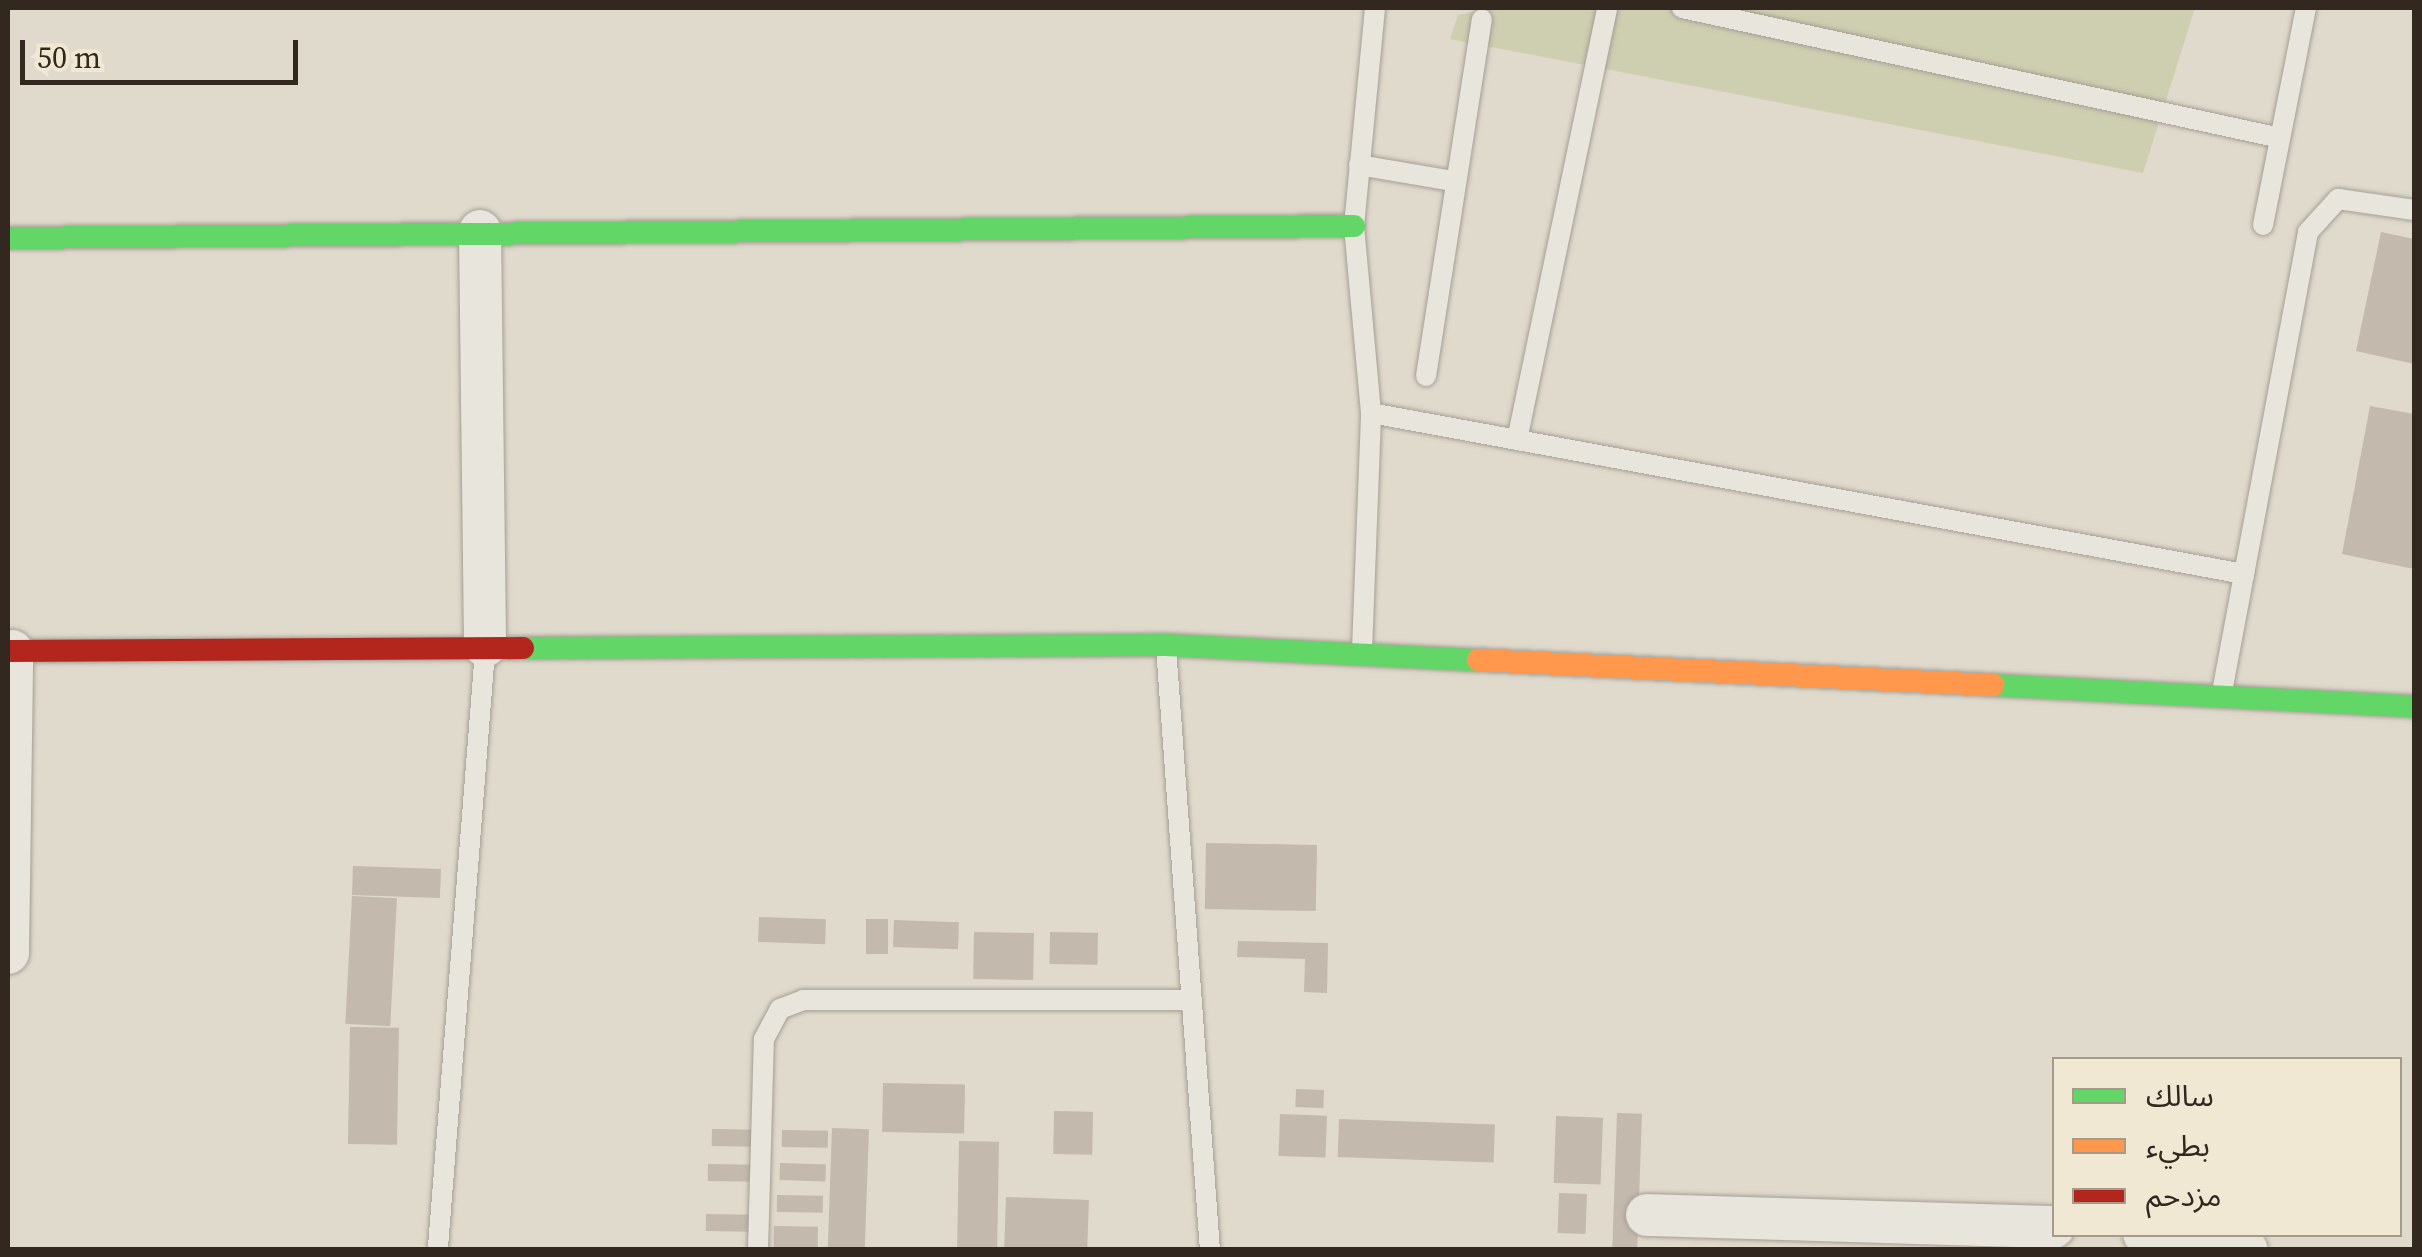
<!DOCTYPE html>
<meta charset="utf-8">
<style>
body{margin:0}
#map{position:relative;width:2422px;height:1257px;overflow:hidden;background:#e0dacc;font-family:"Source Serif 4","Noto Sans Arabic",serif}
div>[style]{position:absolute}
.green>*{inset:0;background:#ceceb0}
.building>*{inset:0;background:#c3b9ad;transform-origin:0 0}
.roads{filter:drop-shadow(0 0 2px #a59f95) drop-shadow(0 0 2px #a59f95)}
.lane>*{height:20px;margin:-10px;padding:0 10px;transform-origin:10px;border-radius:10px;background:#e8e5dd}
.street>*{height:42px;margin:-21px;padding:0 21px;transform-origin:21px;border-radius:21px;background:#e8e5dd}
.fast>*{height:22px;margin:-11px;padding:0 11px;transform-origin:11px;border-radius:11px;background:#63d668}
.slow>*{height:22px;margin:-11px;padding:0 11px;transform-origin:11px;border-radius:11px;background:#ff974d}
.jam>*{height:22px;margin:-11px;padding:0 11px;transform-origin:11px;border-radius:11px;background:#b3261e}
span{translate:-50% -50%;white-space:nowrap;text-align:center;line-height:1.15;-webkit-text-stroke:10px #f0e8d2;paint-order:stroke}
.frame{position:absolute;inset:0;border:10px solid #32281f;pointer-events:none}
.legend{position:absolute;left:2052px;top:1057px;width:350px;height:180px;box-sizing:border-box;background:#f0e8d2;border:2px solid #a49b8a;margin:0;padding:12px 18px;list-style:none;font-size:30px;color:#32281f}
.legend li{display:flex;align-items:center;gap:20px;height:50px}
.legend b{width:50px;border:2px solid #a49b8a}
.scale{position:absolute;left:20px;top:40px;width:278px;height:45px;box-sizing:border-box;border:5px solid #32281f;border-top:0;padding-left:12px;font-size:30px;line-height:35px;white-space:nowrap;color:#32281f;-webkit-text-stroke:8px #f0e8d2;paint-order:stroke}
</style>
<div id="map">
<div class="green">
<div style="clip-path:polygon(1493px 8px,2195px 8px,2143px 173px,1450px 39px,1458px 15px)"></div>
</div>
<div class="building">
<div style="clip-path:polygon(2381px 232px,2414px 239px,2414px 364px,2356px 351px)"></div>
<div style="clip-path:polygon(2370px 406px,2414px 414px,2414px 569px,2342px 554px)"></div>
<div style="left:1206px;top:843px;width:111px;height:66px;rotate:1deg"></div>
<div style="left:353px;top:866px;width:88px;height:29px;rotate:2deg"></div>
<div style="left:352px;top:896px;width:45px;height:128px;rotate:3deg"></div>
<div style="left:759px;top:917px;width:67px;height:25px;rotate:2deg"></div>
<div style="left:866px;top:919px;width:22px;height:35px"></div>
<div style="left:894px;top:920px;width:65px;height:27px;rotate:2deg"></div>
<div style="left:974px;top:932px;width:60px;height:47px;rotate:1deg"></div>
<div style="left:1050px;top:932px;width:48px;height:32px;rotate:1deg"></div>
<div style="clip-path:polygon(1238px 941px,1328px 943px,1327px 993px,1304px 992px,1305px 959px,1237px 957px)"></div>
<div style="left:350px;top:1027px;width:49px;height:117px;rotate:1deg"></div>
<div style="left:883px;top:1083px;width:82px;height:49px;rotate:1deg"></div>
<div style="left:1296px;top:1089px;width:28px;height:18px;rotate:2deg"></div>
<div style="left:1054px;top:1111px;width:39px;height:43px;rotate:1deg"></div>
<div style="left:1617px;top:1113px;width:25px;height:137px;rotate:2deg"></div>
<div style="left:1280px;top:1114px;width:47px;height:42px;rotate:2deg"></div>
<div style="left:1556px;top:1116px;width:47px;height:67px;rotate:2deg"></div>
<div style="left:1339px;top:1119px;width:156px;height:38px;rotate:2deg"></div>
<div style="left:832px;top:1128px;width:37px;height:122px;rotate:2deg"></div>
<div style="left:712px;top:1129px;width:45px;height:17px;rotate:1deg"></div>
<div style="left:782px;top:1130px;width:46px;height:17px;rotate:1deg"></div>
<div style="left:959px;top:1141px;width:40px;height:109px;rotate:1deg"></div>
<div style="left:780px;top:1163px;width:46px;height:17px;rotate:2deg"></div>
<div style="left:708px;top:1164px;width:46px;height:17px;rotate:1deg"></div>
<div style="left:1559px;top:1193px;width:28px;height:40px;rotate:2deg"></div>
<div style="left:777px;top:1195px;width:46px;height:17px;rotate:1deg"></div>
<div style="left:1006px;top:1197px;width:83px;height:53px;rotate:2deg"></div>
<div style="left:706px;top:1214px;width:46px;height:17px;rotate:1deg"></div>
<div style="left:774px;top:1226px;width:44px;height:24px;rotate:1deg"></div>
</div>
<div class="roads">
<div class="lane">
<div style="left:1375px;top:8px;width:219px;rotate:95.5deg"></div>
<div style="left:1354px;top:226px;width:188px;rotate:84.8deg"></div>
<div style="left:1371px;top:413px;width:888px;rotate:10.45deg"></div>
<div style="left:1682px;top:8px;width:612px;rotate:12.26deg"></div>
<div style="left:1359px;top:165px;width:95px;rotate:9.7deg"></div>
<div style="left:2263px;top:225px;width:221px;rotate:-78.8deg"></div>
<div style="left:1426px;top:376px;width:361px;rotate:-81.1deg"></div>
<div style="left:1517px;top:440px;width:441px;rotate:-78.2deg"></div>
<div style="left:1166px;top:647px;width:605px;rotate:85.83deg"></div>
<div style="left:1362px;top:651px;width:238px;rotate:-87.8deg"></div>
<div style="left:2222px;top:692px;width:468px;rotate:-79.4deg"></div>
<div style="left:2308px;top:232px;width:45px;rotate:-47.7deg"></div>
<div style="left:2338px;top:199px;width:77px;rotate:8.2deg"></div>
<div style="left:438px;top:1247px;width:598px;rotate:-85.49deg"></div>
<div style="left:758px;top:1250px;width:211px;rotate:-88.4deg"></div>
<div style="left:764px;top:1039px;width:34px;rotate:-62deg"></div>
<div style="left:780px;top:1009px;width:25px;rotate:-21deg"></div>
<div style="left:803px;top:1000px;width:389px"></div>
</div>
<div class="street">
<div style="left:480px;top:231px;width:415px;rotate:89.3deg"></div>
<div style="left:8px;top:953px;width:302px;rotate:-89.2deg"></div>
<div style="left:1647px;top:1215px;width:407px;rotate:1.7deg"></div>
<div style="left:2144px;top:1234px;width:104px;rotate:8.8deg"></div>
</div>
<div class="fast">
<div style="left:8px;top:238px;width:1346px;rotate:-0.51deg"></div>
<div style="left:523px;top:648px;width:643px;rotate:-0.27deg"></div>
<div style="left:1166px;top:645px;width:312px;rotate:2.8deg"></div>
<div style="left:1993px;top:685px;width:422px;rotate:2.9deg"></div>
</div>
<div class="slow">
<div style="left:1478px;top:660px;width:516px;rotate:2.78deg"></div>
</div>
<div class="jam">
<div style="left:8px;top:651px;width:515px;rotate:-0.33deg"></div>
</div>
</div>
<div class="frame"></div>
<ul class="legend">
<li><b style="height:12px;background:#63d668"></b>سالك</li>
<li><b style="height:12px;background:#ff974d"></b>بطيء</li>
<li><b style="height:12px;background:#b3261e"></b>مزدحم</li>
</ul>
<div class="scale">50 m</div>
</div>
